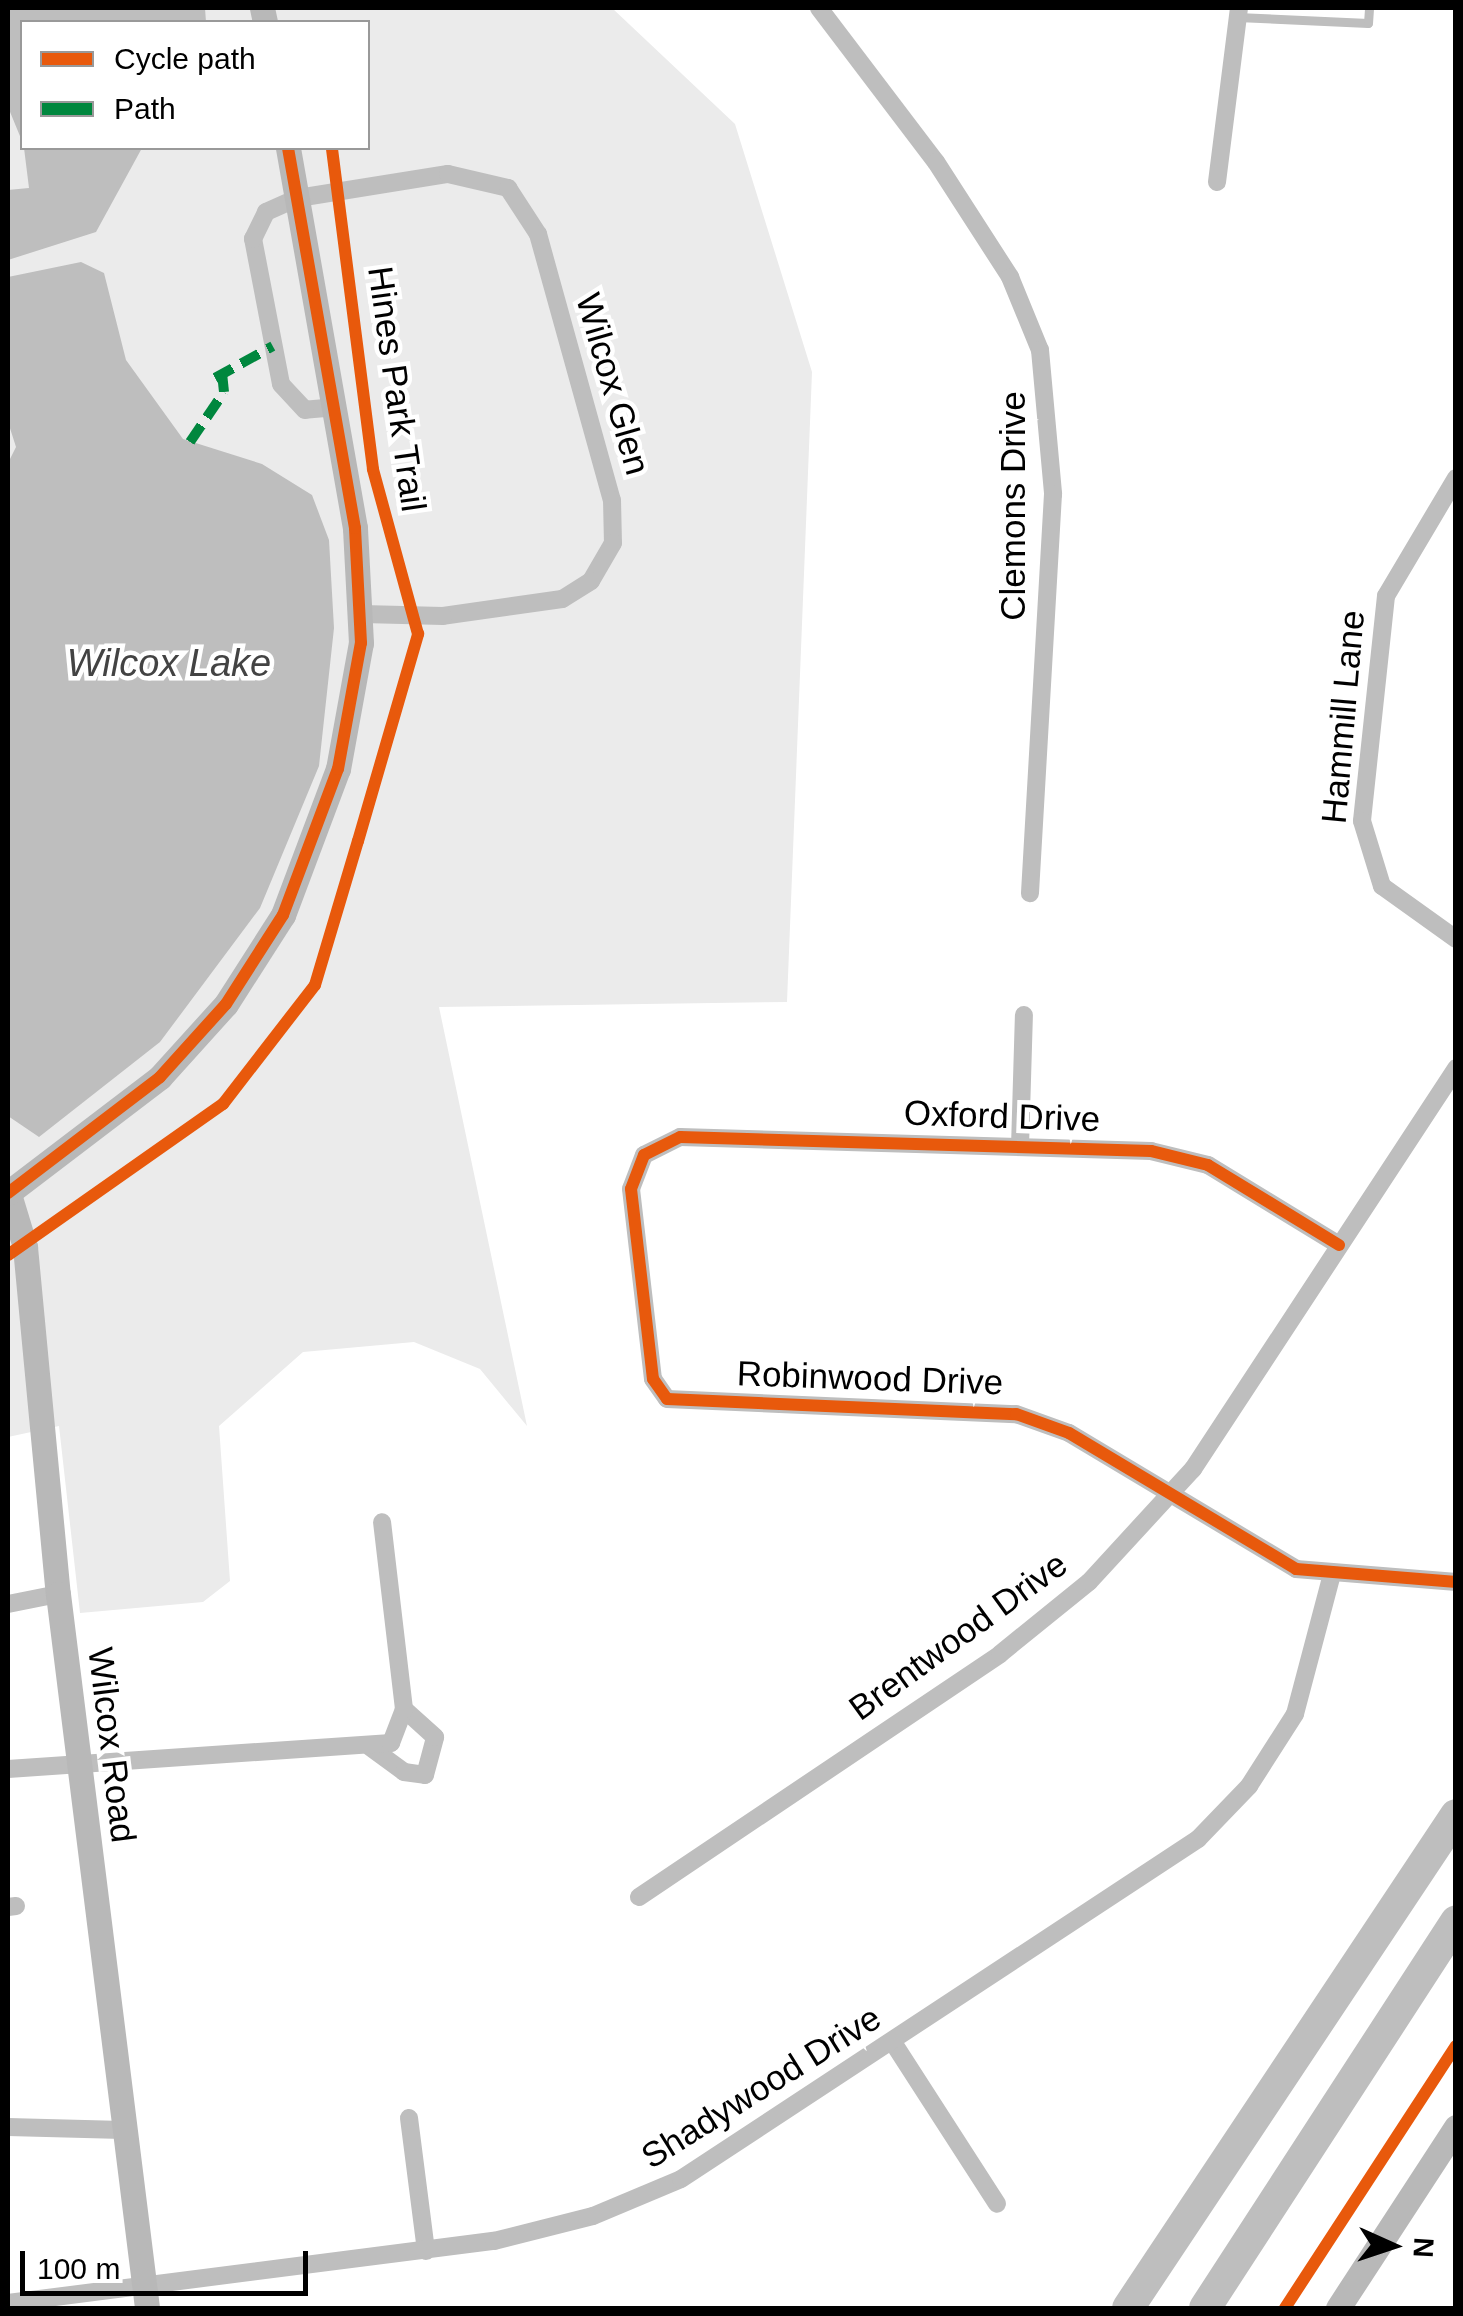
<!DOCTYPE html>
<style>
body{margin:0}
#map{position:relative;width:1463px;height:2316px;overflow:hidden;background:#fff;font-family:Arial,sans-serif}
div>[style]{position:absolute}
.green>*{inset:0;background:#ebebeb}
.water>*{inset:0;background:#bebebe}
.lane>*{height:9px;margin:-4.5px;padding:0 4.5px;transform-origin:4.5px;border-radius:4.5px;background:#bebebe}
.street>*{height:18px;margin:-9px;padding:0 9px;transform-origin:9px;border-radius:9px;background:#bebebe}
.secondary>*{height:25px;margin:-12.5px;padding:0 12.5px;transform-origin:12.5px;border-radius:12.5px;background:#b8b8b8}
.highway>*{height:32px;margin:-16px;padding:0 16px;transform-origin:16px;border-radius:16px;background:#bebebe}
.quiet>*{height:10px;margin-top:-5px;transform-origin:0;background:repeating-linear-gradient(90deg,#00873e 0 20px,transparent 0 30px)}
.cycleway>*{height:12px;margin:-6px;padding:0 6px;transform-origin:6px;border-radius:6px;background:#e8590c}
span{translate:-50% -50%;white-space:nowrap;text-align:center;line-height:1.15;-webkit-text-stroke:9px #fff;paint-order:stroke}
.street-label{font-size:35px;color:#000}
.water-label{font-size:38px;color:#434343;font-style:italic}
.frame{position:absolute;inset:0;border:10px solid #000;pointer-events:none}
.legend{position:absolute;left:20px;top:20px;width:350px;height:130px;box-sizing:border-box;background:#fff;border:2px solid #999;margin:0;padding:12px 18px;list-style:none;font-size:30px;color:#000}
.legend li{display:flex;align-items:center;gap:20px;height:50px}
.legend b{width:50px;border:2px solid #999}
.north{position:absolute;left:1343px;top:2196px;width:100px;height:100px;-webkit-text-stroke:8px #fff;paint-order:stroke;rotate:93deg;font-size:28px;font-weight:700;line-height:40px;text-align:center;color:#000}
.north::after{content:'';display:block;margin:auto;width:35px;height:45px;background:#000;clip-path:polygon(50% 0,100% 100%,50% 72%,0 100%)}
.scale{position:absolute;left:20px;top:2251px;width:288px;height:45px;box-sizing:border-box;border:5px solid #000;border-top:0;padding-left:12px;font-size:30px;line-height:35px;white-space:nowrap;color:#000;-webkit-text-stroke:8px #fff;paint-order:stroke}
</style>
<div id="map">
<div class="green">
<div style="clip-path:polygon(evenodd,8px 8px,612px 8px,735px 124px,812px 372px,787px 1002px,439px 1007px,527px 1426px,480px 1369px,414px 1342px,303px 1352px,219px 1426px,230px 1581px,203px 1602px,80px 1613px,59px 1426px,8px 1437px,8px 8px,22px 22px,368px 22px,368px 148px,22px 148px,22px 22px)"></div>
</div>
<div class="water">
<div style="clip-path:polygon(8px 8px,205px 8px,206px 22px,22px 22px,22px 141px,8px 107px)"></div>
<div style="clip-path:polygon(24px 148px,142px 148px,96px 232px,8px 260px,8px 190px,29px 188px)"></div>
<div style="clip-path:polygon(81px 262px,104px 273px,126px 360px,183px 439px,262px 464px,312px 495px,329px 540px,334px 628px,319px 766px,260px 908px,160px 1042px,39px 1137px,8px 1116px,8px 463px,16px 447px,8px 422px,8px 277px)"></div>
</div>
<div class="lane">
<div style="left:1237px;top:17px;width:131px;rotate:2.6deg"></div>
<div style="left:1368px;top:23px;width:15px;rotate:-86deg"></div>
</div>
<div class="street">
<div style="left:819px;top:8px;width:193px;rotate:52.8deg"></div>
<div style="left:936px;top:162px;width:137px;rotate:57.2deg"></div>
<div style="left:1010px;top:277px;width:79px;rotate:67.7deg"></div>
<div style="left:1040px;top:350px;width:145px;rotate:84.8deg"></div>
<div style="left:1053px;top:494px;width:400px;rotate:93.3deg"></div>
<div style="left:1217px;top:182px;width:175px;rotate:-82.8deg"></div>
<div style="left:337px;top:407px;width:32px;rotate:175deg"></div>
<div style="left:305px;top:410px;width:35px;rotate:-133deg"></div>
<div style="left:281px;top:384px;width:148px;rotate:-100.9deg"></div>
<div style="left:253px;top:239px;width:30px;rotate:-64deg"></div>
<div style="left:266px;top:212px;width:35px;rotate:-24deg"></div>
<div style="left:298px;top:198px;width:152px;rotate:-9.1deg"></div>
<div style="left:448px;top:174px;width:62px;rotate:13.1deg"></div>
<div style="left:508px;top:188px;width:55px;rotate:56.9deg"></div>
<div style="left:538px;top:234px;width:276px;rotate:74.5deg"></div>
<div style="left:612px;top:500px;width:43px;rotate:88.7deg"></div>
<div style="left:613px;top:543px;width:44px;rotate:120.1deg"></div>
<div style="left:591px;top:581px;width:34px;rotate:148deg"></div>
<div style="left:562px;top:599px;width:120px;rotate:171.9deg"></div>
<div style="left:443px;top:616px;width:81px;rotate:-178.6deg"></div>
<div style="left:1456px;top:478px;width:137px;rotate:120.7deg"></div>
<div style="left:1386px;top:596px;width:226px;rotate:96.1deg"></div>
<div style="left:1362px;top:821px;width:68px;rotate:72.9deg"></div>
<div style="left:1382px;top:886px;width:91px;rotate:35.6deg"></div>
<div style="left:1020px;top:1147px;width:132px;rotate:-88.3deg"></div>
<div style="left:1339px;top:1245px;width:153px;rotate:-148.6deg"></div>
<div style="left:1208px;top:1165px;width:59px;rotate:-166.2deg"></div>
<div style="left:1151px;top:1151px;width:471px;rotate:-178.3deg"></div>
<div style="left:680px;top:1137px;width:40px;rotate:153.4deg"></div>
<div style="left:644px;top:1155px;width:36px;rotate:111deg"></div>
<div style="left:631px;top:1189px;width:191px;rotate:83.4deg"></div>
<div style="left:653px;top:1379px;width:24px;rotate:55deg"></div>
<div style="left:667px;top:1399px;width:349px;rotate:2.5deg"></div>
<div style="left:1016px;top:1414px;width:56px;rotate:19.7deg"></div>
<div style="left:1069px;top:1433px;width:265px;rotate:30.9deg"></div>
<div style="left:1296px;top:1569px;width:161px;rotate:4.6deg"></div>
<div style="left:8px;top:1604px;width:51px;rotate:-11.3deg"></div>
<div style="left:370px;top:1747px;width:42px;rotate:36.3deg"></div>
<div style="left:404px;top:1772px;width:21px;rotate:8deg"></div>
<div style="left:425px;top:1775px;width:39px;rotate:-75deg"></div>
<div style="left:435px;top:1737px;width:42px;rotate:-137.9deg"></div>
<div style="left:8px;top:1769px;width:384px;rotate:-3.9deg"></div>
<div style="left:391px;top:1743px;width:36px;rotate:-69deg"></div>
<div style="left:404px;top:1709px;width:188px;rotate:-96.7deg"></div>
<div style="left:639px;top:1897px;width:435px;rotate:-33.9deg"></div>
<div style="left:1000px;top:1654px;width:114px;rotate:-39deg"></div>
<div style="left:1089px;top:1582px;width:154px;rotate:-47.4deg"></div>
<div style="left:1193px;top:1469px;width:480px;rotate:-56.7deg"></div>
<div style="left:8px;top:1907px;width:8px;rotate:-7deg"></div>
<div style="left:894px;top:2044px;width:190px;rotate:57.2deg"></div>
<div style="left:409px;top:2118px;width:134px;rotate:82.7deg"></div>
<div style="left:8px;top:2127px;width:115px;rotate:1.5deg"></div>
<div style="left:8px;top:2303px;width:490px;rotate:-7.3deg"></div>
<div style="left:494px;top:2241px;width:102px;rotate:-14.2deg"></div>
<div style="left:593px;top:2216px;width:95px;rotate:-22.8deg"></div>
<div style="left:681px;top:2179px;width:619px;rotate:-33.33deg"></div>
<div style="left:1198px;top:1839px;width:74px;rotate:-46.1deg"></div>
<div style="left:1249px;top:1786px;width:85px;rotate:-57.4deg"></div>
<div style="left:1295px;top:1714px;width:141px;rotate:-75.2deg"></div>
</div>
<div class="secondary">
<div style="left:262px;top:8px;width:14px;rotate:78deg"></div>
<div style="left:8px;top:1191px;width:59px;rotate:73.1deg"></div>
<div style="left:25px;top:1247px;width:349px;rotate:84.6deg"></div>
<div style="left:58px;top:1594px;width:720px;rotate:82.89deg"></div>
<div style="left:8px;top:1193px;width:191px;rotate:-37.3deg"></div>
<div style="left:160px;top:1077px;width:98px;rotate:-47.9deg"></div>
<div style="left:226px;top:1004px;width:106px;rotate:-57.4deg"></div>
<div style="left:283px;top:915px;width:156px;rotate:-69.4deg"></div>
<div style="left:338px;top:769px;width:128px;rotate:-79.7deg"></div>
<div style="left:361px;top:643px;width:115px;rotate:-93deg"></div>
<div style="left:355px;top:528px;width:386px;rotate:-100deg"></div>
<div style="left:1338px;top:2308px;width:216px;rotate:-56.9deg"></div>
</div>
<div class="highway">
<div style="left:1128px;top:2308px;width:592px;rotate:-56.36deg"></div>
<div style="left:1205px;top:2308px;width:461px;rotate:-57deg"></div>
</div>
<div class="quiet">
<div style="left:215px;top:378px;width:66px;rotate:-28.9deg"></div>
<div style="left:190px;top:442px;width:60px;rotate:-55.8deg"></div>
<div style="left:224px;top:392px;width:19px;rotate:-96deg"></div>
</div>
<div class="cycleway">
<div style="left:8px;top:1193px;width:191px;rotate:-37.3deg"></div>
<div style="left:160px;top:1077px;width:98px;rotate:-47.9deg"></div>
<div style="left:226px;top:1004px;width:106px;rotate:-57.4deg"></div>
<div style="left:283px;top:915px;width:156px;rotate:-69.4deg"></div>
<div style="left:338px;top:769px;width:128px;rotate:-79.7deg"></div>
<div style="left:361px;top:643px;width:115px;rotate:-93deg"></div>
<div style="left:355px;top:528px;width:386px;rotate:-100deg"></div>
<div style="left:1339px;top:1245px;width:153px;rotate:-148.6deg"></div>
<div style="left:1208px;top:1165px;width:59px;rotate:-166.2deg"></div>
<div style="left:1151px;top:1151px;width:471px;rotate:-178.3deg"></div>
<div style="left:680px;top:1137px;width:40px;rotate:153.4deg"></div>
<div style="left:644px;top:1155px;width:36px;rotate:111deg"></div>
<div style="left:631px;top:1189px;width:191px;rotate:83.4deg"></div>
<div style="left:653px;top:1379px;width:24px;rotate:55deg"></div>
<div style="left:667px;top:1399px;width:349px;rotate:2.5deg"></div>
<div style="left:1016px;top:1414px;width:56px;rotate:19.7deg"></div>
<div style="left:1069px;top:1433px;width:265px;rotate:30.9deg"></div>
<div style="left:1296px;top:1569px;width:161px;rotate:4.6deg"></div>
<div style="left:8px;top:1255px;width:263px;rotate:-35.1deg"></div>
<div style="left:223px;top:1104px;width:150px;rotate:-52.3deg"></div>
<div style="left:315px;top:985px;width:150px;rotate:-73.4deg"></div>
<div style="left:358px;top:841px;width:216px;rotate:-73.8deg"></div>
<div style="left:418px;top:634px;width:171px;rotate:-105.3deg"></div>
<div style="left:373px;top:469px;width:324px;rotate:-97.3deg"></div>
<div style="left:1285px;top:2308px;width:313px;rotate:-56.9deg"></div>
</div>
<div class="street-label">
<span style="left:613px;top:384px;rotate:74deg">Wilcox Glen</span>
<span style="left:397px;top:389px;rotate:82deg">Hines Park Trail</span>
<span style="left:1013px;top:506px;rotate:-90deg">Clemons Drive</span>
<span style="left:1343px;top:717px;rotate:-85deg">Hammill Lane</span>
<span style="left:1002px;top:1116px;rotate:2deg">Oxford Drive</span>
<span style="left:870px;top:1378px;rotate:2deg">Robinwood Drive</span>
<span style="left:958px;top:1636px;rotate:-36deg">Brentwood Drive</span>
<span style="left:112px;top:1745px;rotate:83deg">Wilcox Road</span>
<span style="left:761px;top:2087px;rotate:-32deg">Shadywood Drive</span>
</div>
<div class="water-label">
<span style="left:169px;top:664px">Wilcox Lake</span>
</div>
<div class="frame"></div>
<ul class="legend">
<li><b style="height:12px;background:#e8590c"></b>Cycle path</li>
<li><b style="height:12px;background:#00873e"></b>Path</li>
</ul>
<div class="north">N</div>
<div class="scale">100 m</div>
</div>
